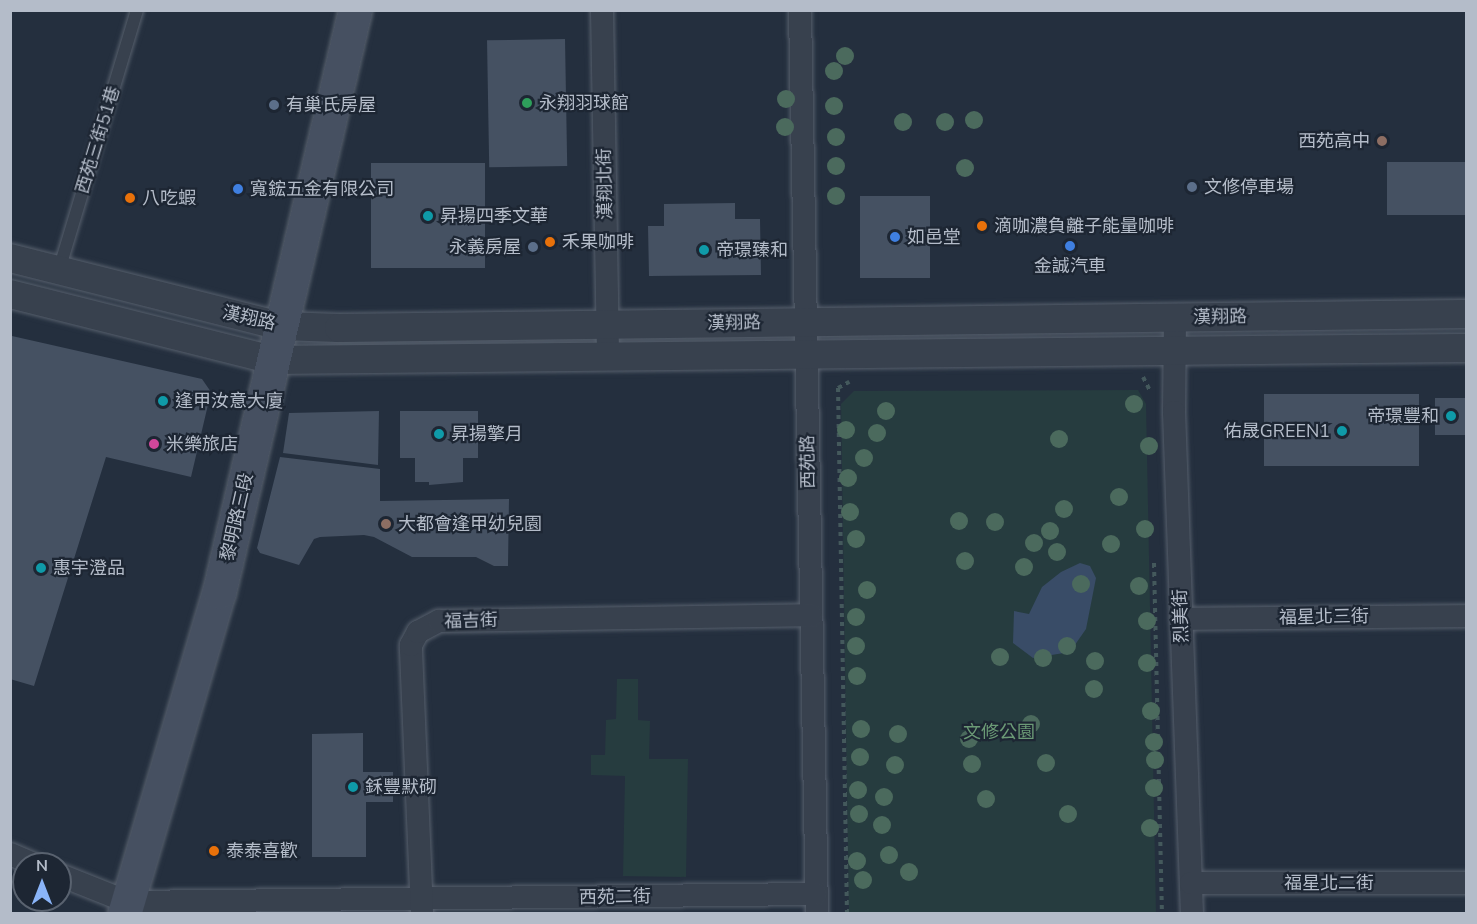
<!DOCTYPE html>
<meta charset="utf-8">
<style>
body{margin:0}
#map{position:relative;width:1477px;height:924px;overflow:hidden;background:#242f3e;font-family:"Nunito Sans","Noto Sans TC",sans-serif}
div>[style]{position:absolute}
.green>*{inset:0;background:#263c3f}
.water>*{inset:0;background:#394c67}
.building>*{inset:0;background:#455162;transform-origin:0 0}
.path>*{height:4px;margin-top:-2px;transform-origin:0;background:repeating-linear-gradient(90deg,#44595c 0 4.5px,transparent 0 9px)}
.roads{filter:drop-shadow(0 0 2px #565f6c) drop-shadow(0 0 2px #565f6c)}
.service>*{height:12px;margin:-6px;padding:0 6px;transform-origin:6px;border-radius:6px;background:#38414e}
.minor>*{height:22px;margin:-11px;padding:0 11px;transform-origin:11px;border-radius:11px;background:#38414e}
.tertiary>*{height:28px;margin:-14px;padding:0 14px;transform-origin:14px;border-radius:14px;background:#38414e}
.secondary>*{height:33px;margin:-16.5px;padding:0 16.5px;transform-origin:16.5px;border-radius:16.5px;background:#465061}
.trees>*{width:18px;height:18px;margin:-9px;border-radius:50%;background:#4b6a5d}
.dots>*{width:16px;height:16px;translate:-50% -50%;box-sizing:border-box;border:3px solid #1d2633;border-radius:50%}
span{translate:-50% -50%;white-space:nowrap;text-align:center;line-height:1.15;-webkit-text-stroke:4.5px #1d2633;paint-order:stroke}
.poi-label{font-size:18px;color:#b4bcc9}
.left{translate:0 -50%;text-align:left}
.right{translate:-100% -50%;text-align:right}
.street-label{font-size:18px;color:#b4bcc9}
.park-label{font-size:18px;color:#6b9a76}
.frame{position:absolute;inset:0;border:12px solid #b4bcc9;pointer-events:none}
.north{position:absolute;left:12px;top:852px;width:60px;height:60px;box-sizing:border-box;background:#1d2633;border:2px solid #59626f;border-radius:50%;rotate:0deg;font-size:16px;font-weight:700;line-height:24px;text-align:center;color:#b4bcc9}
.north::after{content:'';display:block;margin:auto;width:21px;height:27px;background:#8ab4f8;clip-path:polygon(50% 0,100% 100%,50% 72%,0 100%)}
</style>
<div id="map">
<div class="green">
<div style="clip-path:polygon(1138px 390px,1146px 404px,1156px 913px,849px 913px,841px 404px,854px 391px)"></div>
<div style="clip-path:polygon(617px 679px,638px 679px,638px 720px,650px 721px,649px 759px,688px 759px,686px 877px,623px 876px,625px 776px,591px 775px,591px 755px,605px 755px,606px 720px,616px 719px)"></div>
</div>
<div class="water">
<div style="clip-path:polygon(1080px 563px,1090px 566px,1096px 578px,1086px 629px,1070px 652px,1033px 658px,1013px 643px,1014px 611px,1029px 614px,1042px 587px,1061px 572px)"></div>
</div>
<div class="building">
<div style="left:565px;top:39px;width:127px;height:78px;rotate:89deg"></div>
<div style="left:1387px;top:162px;width:79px;height:53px"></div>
<div style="left:371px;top:163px;width:114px;height:105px"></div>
<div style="left:860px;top:196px;width:70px;height:82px"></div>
<div style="clip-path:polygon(735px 203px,735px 219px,760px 219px,761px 275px,649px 276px,648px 226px,664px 226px,664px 204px)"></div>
<div style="clip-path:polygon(12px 336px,202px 379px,211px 392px,191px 477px,106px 457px,34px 686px,10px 679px)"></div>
<div style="left:1419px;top:394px;width:72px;height:155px;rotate:90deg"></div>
<div style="left:1435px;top:398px;width:31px;height:37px"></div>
<div style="clip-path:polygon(379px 411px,378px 465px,283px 453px,289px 413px)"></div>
<div style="clip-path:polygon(400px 411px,478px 411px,478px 458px,463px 458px,463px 482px,429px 485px,429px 482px,415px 482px,415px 458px,400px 458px)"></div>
<div style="clip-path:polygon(280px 457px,380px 469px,380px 501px,509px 499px,508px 566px,494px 566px,476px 557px,412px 557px,374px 537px,364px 535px,320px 537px,314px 539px,299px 565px,260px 553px,257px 548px)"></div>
<div style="clip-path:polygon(363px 733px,363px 772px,393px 772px,393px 802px,366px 802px,366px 857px,312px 857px,312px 734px)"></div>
</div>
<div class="path">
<div style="left:1143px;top:377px;width:16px;rotate:63deg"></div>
<div style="left:1154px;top:563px;width:351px;rotate:88.7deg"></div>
<div style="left:847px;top:914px;width:526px;rotate:-90.98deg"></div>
<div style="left:838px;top:388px;width:13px;rotate:-29deg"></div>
</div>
<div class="roads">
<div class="service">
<div style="left:59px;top:270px;width:271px;rotate:-73.3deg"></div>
</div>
<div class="minor">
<div style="left:602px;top:10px;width:348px;rotate:89deg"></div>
<div style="left:800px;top:10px;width:904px;rotate:88.92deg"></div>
<div style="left:1175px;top:318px;width:94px;rotate:90.6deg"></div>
<div style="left:1174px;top:412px;width:502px;rotate:87.95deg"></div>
<div style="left:1181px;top:619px;width:285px;rotate:-0.6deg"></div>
<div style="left:10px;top:854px;width:26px;rotate:23deg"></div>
<div style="left:60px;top:875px;width:73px;rotate:21.7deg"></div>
<div style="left:128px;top:902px;width:688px;rotate:-0.67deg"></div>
<div style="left:1191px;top:883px;width:275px"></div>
<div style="left:422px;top:913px;width:268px;rotate:-92.4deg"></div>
<div style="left:411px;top:645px;width:15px;rotate:-62deg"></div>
<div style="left:418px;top:632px;width:24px;rotate:-28deg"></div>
<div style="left:439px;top:621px;width:372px;rotate:-0.9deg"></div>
</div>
<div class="tertiary">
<div style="left:10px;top:258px;width:279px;rotate:14.1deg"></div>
<div style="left:281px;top:326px;width:58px;rotate:2deg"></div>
<div style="left:339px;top:328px;width:1127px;rotate:-0.71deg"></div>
<div style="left:10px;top:294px;width:270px;rotate:14.1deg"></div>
<div style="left:272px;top:360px;width:1194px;rotate:-0.58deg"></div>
</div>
<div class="secondary">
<div style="left:124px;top:914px;width:336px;rotate:-73.6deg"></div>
<div style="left:219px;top:592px;width:598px;rotate:-76.85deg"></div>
</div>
</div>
<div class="trees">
<div style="left:845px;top:56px"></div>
<div style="left:834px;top:71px"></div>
<div style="left:786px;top:99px"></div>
<div style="left:834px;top:106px"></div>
<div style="left:974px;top:120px"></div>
<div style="left:903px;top:122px"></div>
<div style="left:945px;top:122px"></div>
<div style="left:785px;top:127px"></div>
<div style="left:836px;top:137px"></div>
<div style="left:836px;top:166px"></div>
<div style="left:965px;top:168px"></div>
<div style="left:836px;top:196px"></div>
<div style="left:1134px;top:404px"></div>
<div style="left:886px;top:411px"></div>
<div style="left:846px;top:430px"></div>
<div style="left:877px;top:433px"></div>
<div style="left:1059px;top:439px"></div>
<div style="left:1149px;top:446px"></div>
<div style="left:864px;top:458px"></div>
<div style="left:848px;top:478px"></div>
<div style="left:1119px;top:497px"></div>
<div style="left:1064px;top:509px"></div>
<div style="left:850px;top:512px"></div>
<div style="left:959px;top:521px"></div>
<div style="left:995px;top:522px"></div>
<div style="left:1145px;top:529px"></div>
<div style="left:1050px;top:531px"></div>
<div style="left:856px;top:539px"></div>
<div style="left:1034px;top:543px"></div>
<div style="left:1111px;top:544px"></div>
<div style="left:1057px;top:552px"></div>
<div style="left:965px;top:561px"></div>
<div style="left:1024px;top:567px"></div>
<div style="left:1081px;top:584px"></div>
<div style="left:1139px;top:586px"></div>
<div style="left:867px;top:590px"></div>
<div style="left:856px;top:617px"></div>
<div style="left:1147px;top:621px"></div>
<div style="left:856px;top:646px"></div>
<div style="left:1067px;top:646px"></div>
<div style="left:1000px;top:657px"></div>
<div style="left:1043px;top:658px"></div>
<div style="left:1095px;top:661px"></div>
<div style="left:1147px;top:663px"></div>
<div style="left:857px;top:676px"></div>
<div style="left:1094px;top:689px"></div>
<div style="left:1151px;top:711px"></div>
<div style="left:1031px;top:724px"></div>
<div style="left:861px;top:729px"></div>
<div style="left:898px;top:734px"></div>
<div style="left:969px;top:739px"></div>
<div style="left:1154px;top:742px"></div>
<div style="left:860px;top:757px"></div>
<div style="left:1155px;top:760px"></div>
<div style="left:1046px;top:763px"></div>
<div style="left:972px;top:764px"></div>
<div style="left:895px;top:765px"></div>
<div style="left:1154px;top:788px"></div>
<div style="left:858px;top:790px"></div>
<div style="left:884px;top:797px"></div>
<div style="left:986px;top:799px"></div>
<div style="left:859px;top:814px"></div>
<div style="left:1068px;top:814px"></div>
<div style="left:882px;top:825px"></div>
<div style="left:1150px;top:828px"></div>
<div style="left:889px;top:855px"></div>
<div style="left:857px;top:861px"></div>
<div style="left:909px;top:872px"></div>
<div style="left:863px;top:880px"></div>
</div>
<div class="dots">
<div style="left:527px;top:103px;background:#2e9e5b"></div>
<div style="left:274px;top:105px;background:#5c6f8a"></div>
<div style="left:1382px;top:141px;background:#8d6e63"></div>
<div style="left:1192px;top:187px;background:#5c6f8a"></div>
<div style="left:238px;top:189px;background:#3f7fe0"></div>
<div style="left:130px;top:198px;background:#e8710a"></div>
<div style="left:428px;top:216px;background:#0f9aa8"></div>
<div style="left:982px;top:226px;background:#e8710a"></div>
<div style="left:895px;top:237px;background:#3f7fe0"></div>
<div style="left:550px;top:242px;background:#e8710a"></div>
<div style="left:1070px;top:246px;background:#3f7fe0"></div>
<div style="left:533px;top:247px;background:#5c6f8a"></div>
<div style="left:704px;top:250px;background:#0f9aa8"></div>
<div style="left:163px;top:401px;background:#0f9aa8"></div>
<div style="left:1451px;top:416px;background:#0f9aa8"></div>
<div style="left:1342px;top:431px;background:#0f9aa8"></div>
<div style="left:439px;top:434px;background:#0f9aa8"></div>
<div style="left:154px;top:444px;background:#d1479c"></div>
<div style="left:386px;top:524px;background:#8d6e63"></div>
<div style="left:41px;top:568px;background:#0f9aa8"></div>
<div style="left:353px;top:787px;background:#0f9aa8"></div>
<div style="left:214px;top:851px;background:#e8710a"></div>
</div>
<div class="poi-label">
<span class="left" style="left:539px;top:103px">永翔羽球館</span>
<span class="left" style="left:286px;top:105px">有巢氏房屋</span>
<span class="right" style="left:1370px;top:141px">西苑高中</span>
<span class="left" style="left:1204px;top:187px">文修停車場</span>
<span class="left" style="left:250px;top:189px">寬鋐五金有限公司</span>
<span class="left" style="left:142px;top:198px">八吃蝦</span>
<span class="left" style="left:440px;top:216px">昇揚四季文華</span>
<span class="left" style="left:994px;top:226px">滴咖濃負離子能量咖啡</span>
<span class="left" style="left:907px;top:237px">如邑堂</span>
<span class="left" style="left:562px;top:242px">禾果咖啡</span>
<span class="right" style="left:521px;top:247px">永義房屋</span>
<span class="left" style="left:716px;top:250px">帝璟臻和</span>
<span style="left:1070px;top:266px">金誠汽車</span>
<span class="left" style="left:175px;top:401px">逢甲汝意大廈</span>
<span class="right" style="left:1439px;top:416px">帝璟豐和</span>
<span class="right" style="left:1330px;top:431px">佑晟GREEN1</span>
<span class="left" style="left:451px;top:434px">昇揚擎月</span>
<span class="left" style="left:166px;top:444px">米樂旅店</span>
<span class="left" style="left:398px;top:524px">大都會逢甲幼兒園</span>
<span class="left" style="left:53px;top:568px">惠宇澄品</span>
<span class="left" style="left:365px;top:787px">鉌豐默砌</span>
<span class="left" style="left:226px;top:851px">泰泰喜歡</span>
</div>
<div class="street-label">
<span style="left:98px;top:140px;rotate:-73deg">西苑三街51巷</span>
<span style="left:605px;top:184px;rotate:-91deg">漢翔北街</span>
<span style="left:1220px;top:317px;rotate:-1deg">漢翔路</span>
<span style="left:249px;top:318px;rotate:13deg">漢翔路</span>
<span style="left:734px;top:323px;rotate:-1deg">漢翔路</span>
<span style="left:808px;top:462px;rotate:-91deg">西苑路</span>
<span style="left:237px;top:517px;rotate:-77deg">黎明路三段</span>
<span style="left:1181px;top:616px;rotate:-92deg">烈美街</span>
<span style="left:1324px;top:617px;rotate:-1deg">福星北三街</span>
<span style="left:471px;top:621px;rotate:-2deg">福吉街</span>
<span style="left:1329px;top:883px">福星北二街</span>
<span style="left:615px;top:897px;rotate:-1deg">西苑二街</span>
</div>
<div class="park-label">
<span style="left:999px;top:732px">文修公園</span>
</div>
<div class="frame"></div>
<div class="north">N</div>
</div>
